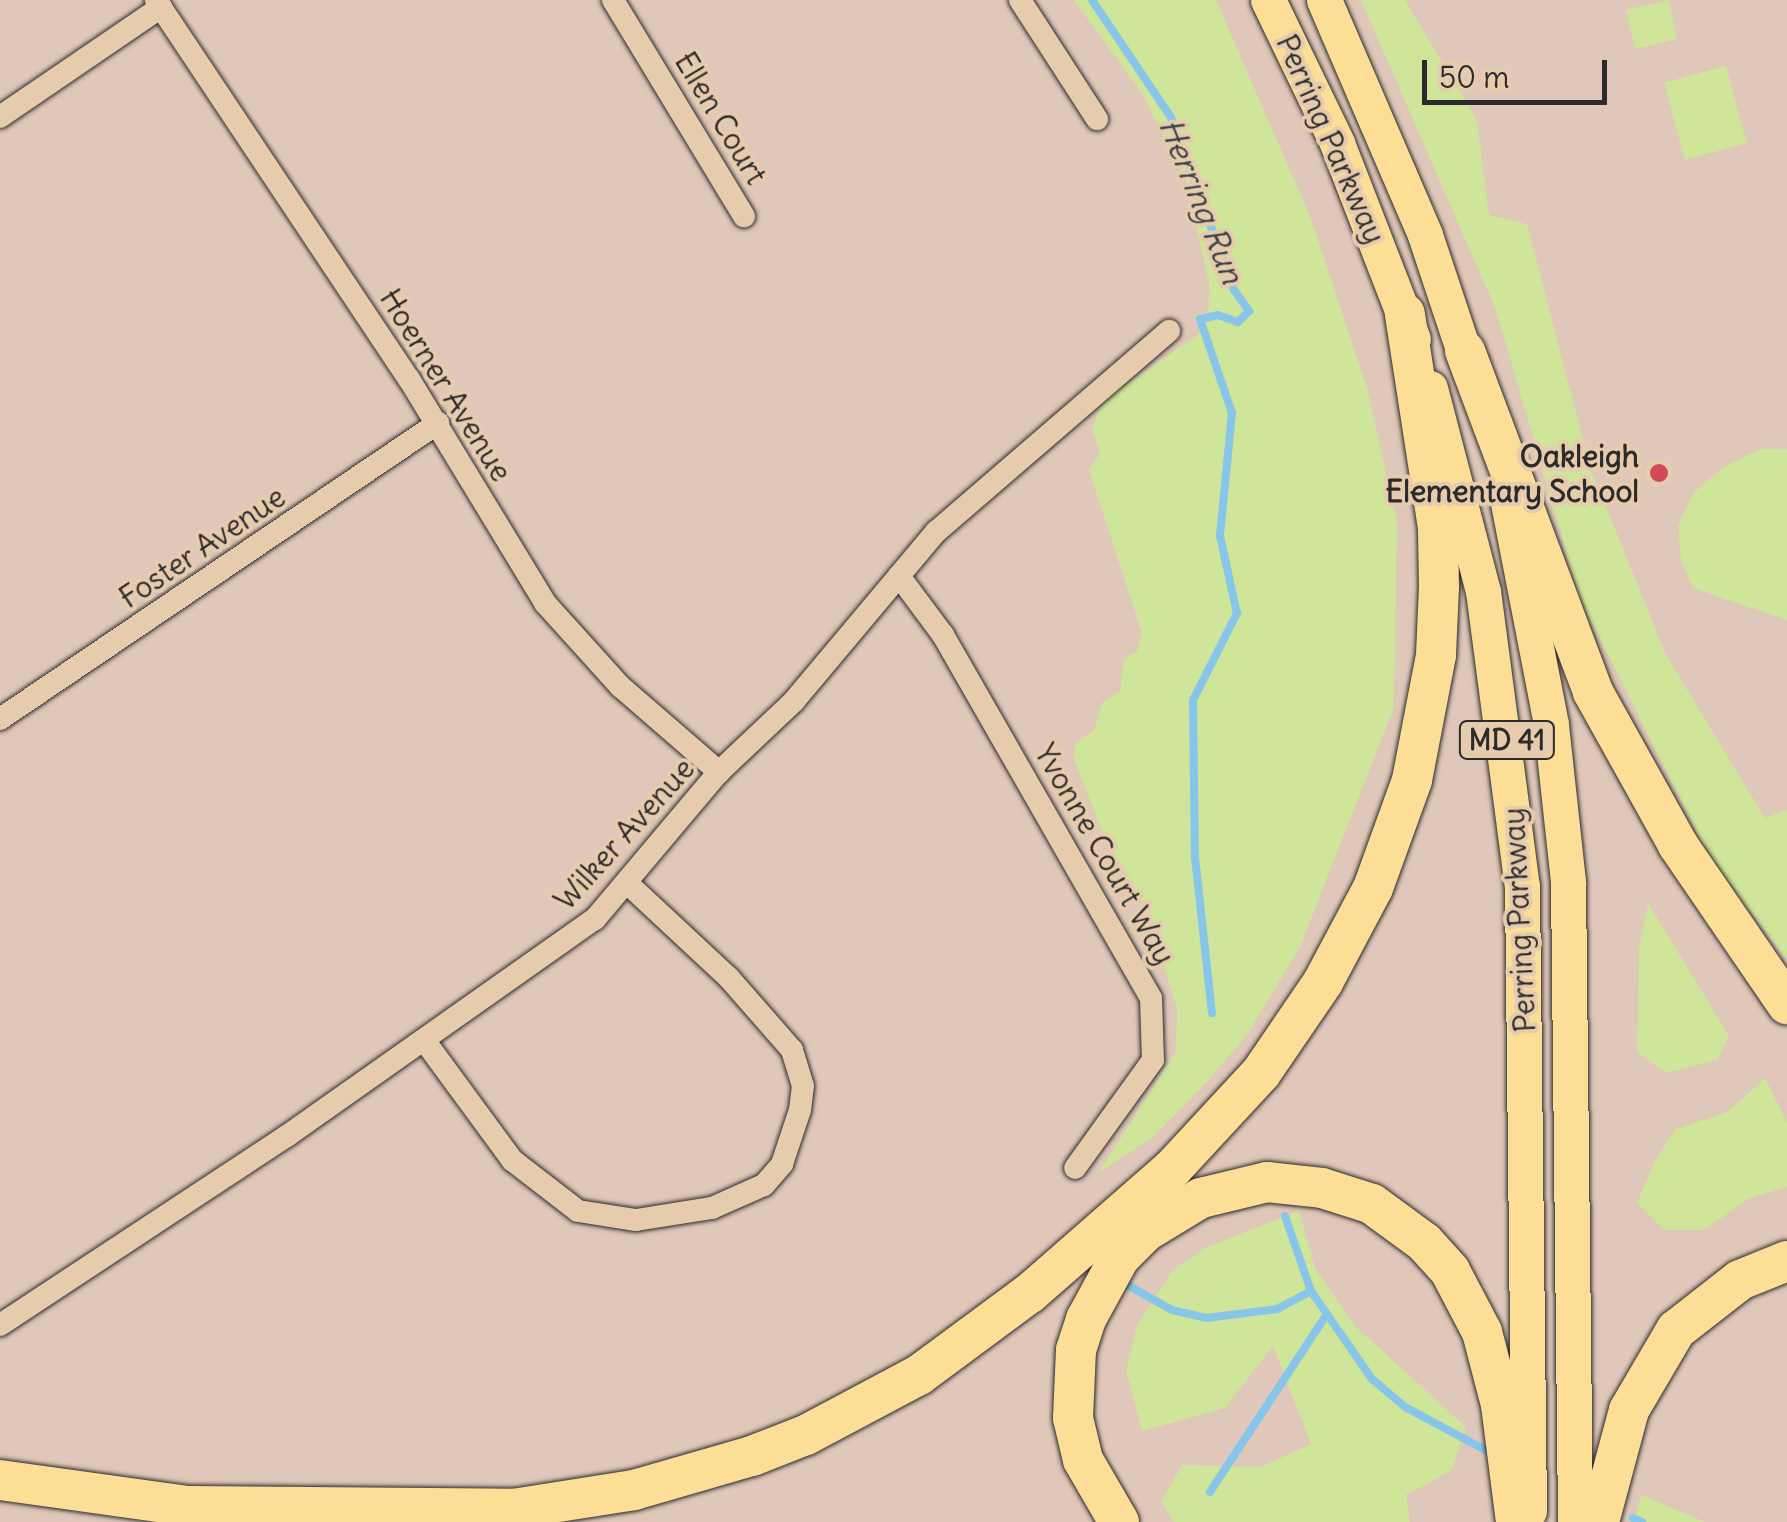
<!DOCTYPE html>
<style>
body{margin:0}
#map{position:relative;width:1787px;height:1522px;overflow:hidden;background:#dfc7b9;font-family:Delius,sans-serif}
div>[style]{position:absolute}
.green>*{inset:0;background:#cfe59a;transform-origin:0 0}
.stream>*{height:8px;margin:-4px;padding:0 4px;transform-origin:4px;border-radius:4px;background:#87c6e8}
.roads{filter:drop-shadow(0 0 2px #2b2b2b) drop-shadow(0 0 2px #2b2b2b)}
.minor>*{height:22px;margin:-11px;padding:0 11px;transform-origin:11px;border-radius:11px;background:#e6cbad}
.primary>*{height:35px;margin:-17.5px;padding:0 17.5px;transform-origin:17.5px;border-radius:17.5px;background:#fdde96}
.motorway>*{height:40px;margin:-20px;padding:0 20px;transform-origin:20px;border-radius:20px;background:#fdde96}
.dots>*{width:28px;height:28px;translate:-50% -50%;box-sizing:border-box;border:5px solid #e6cbad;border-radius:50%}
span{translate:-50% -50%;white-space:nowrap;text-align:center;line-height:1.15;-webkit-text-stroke:8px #e6cbad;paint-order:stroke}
.shield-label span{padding:2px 8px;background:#e6cbad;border:2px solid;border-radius:8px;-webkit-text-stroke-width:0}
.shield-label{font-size:28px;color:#2b2b2b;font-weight:700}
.street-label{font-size:30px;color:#2b2b2b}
.poi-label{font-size:30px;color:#2b2b2b;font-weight:700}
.right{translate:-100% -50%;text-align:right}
.water-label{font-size:32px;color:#394247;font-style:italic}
.scale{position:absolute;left:1422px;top:60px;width:185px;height:45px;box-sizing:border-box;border:5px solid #2b2b2b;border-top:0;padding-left:12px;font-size:30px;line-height:35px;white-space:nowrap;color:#2b2b2b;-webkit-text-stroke:8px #e6cbad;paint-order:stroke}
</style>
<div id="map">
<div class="green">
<div style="clip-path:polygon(1074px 0,1216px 0,1312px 221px,1367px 388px,1397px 521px,1394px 707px,1300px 947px,1247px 1035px,1206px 1083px,1152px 1138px,1098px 1173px,1176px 1052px,1177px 1009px,1146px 907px,1104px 836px,1074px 759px,1075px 744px,1094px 730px,1102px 703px,1120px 691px,1124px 659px,1137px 651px,1142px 633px,1089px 470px,1100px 453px,1092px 430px,1101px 402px,1206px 329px,1210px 287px,1186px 182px,1143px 95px)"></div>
<div style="clip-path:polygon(1361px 0,1405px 0,1477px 120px,1489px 215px,1527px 224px,1591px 470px,1666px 655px,1765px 818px,1787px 810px,1787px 960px,1709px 856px,1580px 599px,1496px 310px)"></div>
<div style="left:1668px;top:0;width:40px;height:43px;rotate:77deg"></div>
<div style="left:1726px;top:66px;width:80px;height:64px;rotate:75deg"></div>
<div style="clip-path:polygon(1760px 449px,1787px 449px,1787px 620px,1693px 588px,1681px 560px,1678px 525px,1694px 492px,1724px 467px)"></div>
<div style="clip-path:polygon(1648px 903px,1729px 1036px,1717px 1060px,1666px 1073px,1637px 1052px,1639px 948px)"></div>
<div style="clip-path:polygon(1765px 1078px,1787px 1122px,1787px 1187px,1750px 1198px,1703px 1230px,1664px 1230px,1637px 1203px,1655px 1160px,1676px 1129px,1728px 1112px)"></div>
<div style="clip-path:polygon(1299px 1211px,1316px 1270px,1355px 1326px,1466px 1427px,1452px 1470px,1406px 1495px,1410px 1522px,1174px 1522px,1161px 1502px,1182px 1465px,1261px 1467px,1311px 1444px,1273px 1346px,1225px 1408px,1142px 1431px,1126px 1371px,1137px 1326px,1172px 1271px,1207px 1247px)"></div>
<div style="clip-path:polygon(1641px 1495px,1698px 1519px,1704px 1522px,1634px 1522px)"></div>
</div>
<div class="stream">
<div style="left:1092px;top:0;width:141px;rotate:56deg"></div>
<div style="left:1171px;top:117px;width:184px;rotate:70deg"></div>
<div style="left:1234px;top:290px;width:26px;rotate:54deg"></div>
<div style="left:1249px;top:311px;width:16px;rotate:135deg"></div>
<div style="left:1238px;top:322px;width:21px;rotate:-161deg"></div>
<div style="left:1218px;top:315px;width:18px;rotate:167deg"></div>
<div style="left:1200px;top:319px;width:99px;rotate:71.2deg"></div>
<div style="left:1232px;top:413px;width:124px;rotate:95.6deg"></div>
<div style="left:1220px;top:536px;width:79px;rotate:77.6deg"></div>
<div style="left:1237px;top:613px;width:97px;rotate:116.8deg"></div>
<div style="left:1193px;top:700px;width:157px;rotate:89.3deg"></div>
<div style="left:1195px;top:857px;width:157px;rotate:83.8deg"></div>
<div style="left:1285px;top:1216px;width:79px;rotate:70.9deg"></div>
<div style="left:1311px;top:1291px;width:107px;rotate:55.3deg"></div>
<div style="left:1372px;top:1379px;width:43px;rotate:40.3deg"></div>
<div style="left:1405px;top:1407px;width:98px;rotate:28.1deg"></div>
<div style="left:1124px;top:1283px;width:55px;rotate:29.4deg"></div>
<div style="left:1172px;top:1310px;width:35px;rotate:13deg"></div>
<div style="left:1206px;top:1318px;width:72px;rotate:-7.2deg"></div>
<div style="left:1277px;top:1309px;width:38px;rotate:-28deg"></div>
<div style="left:1210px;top:1492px;width:209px;rotate:-56.7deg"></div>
<div style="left:1633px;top:1518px;width:10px;rotate:24deg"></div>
</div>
<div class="roads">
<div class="minor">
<div style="left:156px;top:0;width:456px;rotate:56.3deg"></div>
<div style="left:409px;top:379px;width:262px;rotate:58.7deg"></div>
<div style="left:545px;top:603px;width:113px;rotate:47.9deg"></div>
<div style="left:621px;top:687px;width:130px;rotate:40.9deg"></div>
<div style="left:613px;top:0;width:253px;rotate:58.8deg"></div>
<div style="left:1020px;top:0;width:142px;rotate:57.1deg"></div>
<div style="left:0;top:117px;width:195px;rotate:-34.3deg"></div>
<div style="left:899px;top:576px;width:74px;rotate:53.3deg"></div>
<div style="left:943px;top:635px;width:418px;rotate:60.2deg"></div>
<div style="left:1151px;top:998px;width:62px;rotate:88.2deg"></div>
<div style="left:1153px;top:1060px;width:133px;rotate:125.8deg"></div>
<div style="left:0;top:719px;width:529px;rotate:-34.05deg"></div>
<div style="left:424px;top:1040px;width:149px;rotate:53.7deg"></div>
<div style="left:512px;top:1160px;width:83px;rotate:37.7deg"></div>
<div style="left:578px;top:1211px;width:59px;rotate:8.8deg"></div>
<div style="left:636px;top:1220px;width:77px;rotate:-9deg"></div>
<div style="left:712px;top:1208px;width:57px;rotate:-23.9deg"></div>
<div style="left:764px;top:1185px;width:28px;rotate:-49deg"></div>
<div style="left:782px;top:1164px;width:57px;rotate:-71.6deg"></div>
<div style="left:800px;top:1110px;width:24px;rotate:-83deg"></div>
<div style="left:803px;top:1086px;width:38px;rotate:-107deg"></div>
<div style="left:792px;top:1050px;width:96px;rotate:-131.2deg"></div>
<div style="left:729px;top:978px;width:139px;rotate:-137deg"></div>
<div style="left:0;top:1325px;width:344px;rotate:-33.4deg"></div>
<div style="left:287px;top:1136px;width:377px;rotate:-35.2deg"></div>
<div style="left:595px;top:919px;width:192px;rotate:-49.9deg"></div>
<div style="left:719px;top:772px;width:103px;rotate:-43.4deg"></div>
<div style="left:794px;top:701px;width:221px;rotate:-50deg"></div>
<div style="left:936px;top:532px;width:308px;rotate:-40.8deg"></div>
</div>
<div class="primary">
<div style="left:1268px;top:0;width:159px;rotate:64.2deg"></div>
<div style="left:1337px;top:143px;width:210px;rotate:68.8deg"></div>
<div style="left:1324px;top:0;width:256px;rotate:66.7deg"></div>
<div style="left:1425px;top:235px;width:149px;rotate:71.6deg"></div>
<div style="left:1430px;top:388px;width:210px;rotate:75.4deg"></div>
<div style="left:1483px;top:591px;width:298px;rotate:82.5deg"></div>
<div style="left:1522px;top:886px;width:625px;rotate:89.36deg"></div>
<div style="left:1508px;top:503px;width:226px;rotate:79deg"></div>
<div style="left:1551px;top:725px;width:158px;rotate:83.8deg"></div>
<div style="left:1568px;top:882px;width:640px;rotate:89.37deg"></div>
</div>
<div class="motorway">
<div style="left:1465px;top:351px;width:364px;rotate:69.4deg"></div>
<div style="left:1593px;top:692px;width:175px;rotate:60.9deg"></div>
<div style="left:1678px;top:845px;width:193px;rotate:55.6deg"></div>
<div style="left:0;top:1480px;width:217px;rotate:7.9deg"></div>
<div style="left:189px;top:1506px;width:324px;rotate:0.5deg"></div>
<div style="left:513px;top:1509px;width:122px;rotate:-8.9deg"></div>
<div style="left:634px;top:1490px;width:123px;rotate:-16.1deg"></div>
<div style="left:752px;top:1456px;width:58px;rotate:-21.3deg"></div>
<div style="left:806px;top:1435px;width:128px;rotate:-28deg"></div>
<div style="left:919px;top:1375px;width:138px;rotate:-36.5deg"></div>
<div style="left:1030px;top:1293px;width:190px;rotate:-41.2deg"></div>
<div style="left:1173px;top:1168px;width:129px;rotate:-47.2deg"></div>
<div style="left:1261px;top:1073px;width:110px;rotate:-55.7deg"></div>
<div style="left:1323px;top:982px;width:106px;rotate:-62deg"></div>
<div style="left:1373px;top:888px;width:115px;rotate:-70.1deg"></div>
<div style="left:1412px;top:780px;width:127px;rotate:-79.1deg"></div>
<div style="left:1436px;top:655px;width:68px;rotate:-87.5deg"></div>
<div style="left:1439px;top:587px;width:59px;rotate:-91deg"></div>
<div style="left:1438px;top:528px;width:217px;rotate:-98.8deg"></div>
<div style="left:1119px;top:1522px;width:72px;rotate:-120.1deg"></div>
<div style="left:1083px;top:1460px;width:43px;rotate:-103.4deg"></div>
<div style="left:1073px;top:1418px;width:68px;rotate:-87.5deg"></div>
<div style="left:1076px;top:1350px;width:33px;rotate:-72deg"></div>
<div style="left:1086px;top:1319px;width:71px;rotate:-61.3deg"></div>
<div style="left:1120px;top:1257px;width:35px;rotate:-45deg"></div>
<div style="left:1145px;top:1232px;width:66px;rotate:-31.3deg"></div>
<div style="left:1201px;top:1198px;width:68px;rotate:-13.6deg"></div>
<div style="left:1267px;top:1182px;width:55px;rotate:6.2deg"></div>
<div style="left:1322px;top:1188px;width:52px;rotate:17.7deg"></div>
<div style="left:1372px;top:1204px;width:64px;rotate:36.2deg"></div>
<div style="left:1424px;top:1242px;width:39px;rotate:48deg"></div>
<div style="left:1450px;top:1271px;width:69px;rotate:62.3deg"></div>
<div style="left:1482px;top:1332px;width:75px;rotate:75.4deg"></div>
<div style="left:1501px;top:1405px;width:118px;rotate:82.7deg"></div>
<div style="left:1599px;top:1522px;width:116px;rotate:-75deg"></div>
<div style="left:1629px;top:1410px;width:93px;rotate:-59.6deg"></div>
<div style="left:1676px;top:1330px;width:81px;rotate:-38deg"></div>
<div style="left:1740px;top:1280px;width:51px;rotate:-22deg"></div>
</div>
</div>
<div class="dots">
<div style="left:1659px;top:473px;background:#d1495b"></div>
</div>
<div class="shield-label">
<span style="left:1507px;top:740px">MD 41</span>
</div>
<div class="street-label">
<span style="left:721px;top:118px;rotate:59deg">Ellen Court</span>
<span style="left:1331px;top:139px;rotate:66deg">Perring Parkway</span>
<span style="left:446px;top:385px;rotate:58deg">Hoerner Avenue</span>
<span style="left:202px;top:547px;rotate:-34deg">Foster Avenue</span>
<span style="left:624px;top:834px;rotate:-48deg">Wilker Avenue</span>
<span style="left:1105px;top:854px;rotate:60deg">Yvonne Court Way</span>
<span style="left:1519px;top:920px;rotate:-93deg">Perring Parkway</span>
</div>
<div class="poi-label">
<span class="right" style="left:1639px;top:473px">Oakleigh<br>Elementary School</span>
</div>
<div class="water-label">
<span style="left:1201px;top:201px;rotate:68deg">Herring Run</span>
</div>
<div class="scale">50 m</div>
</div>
